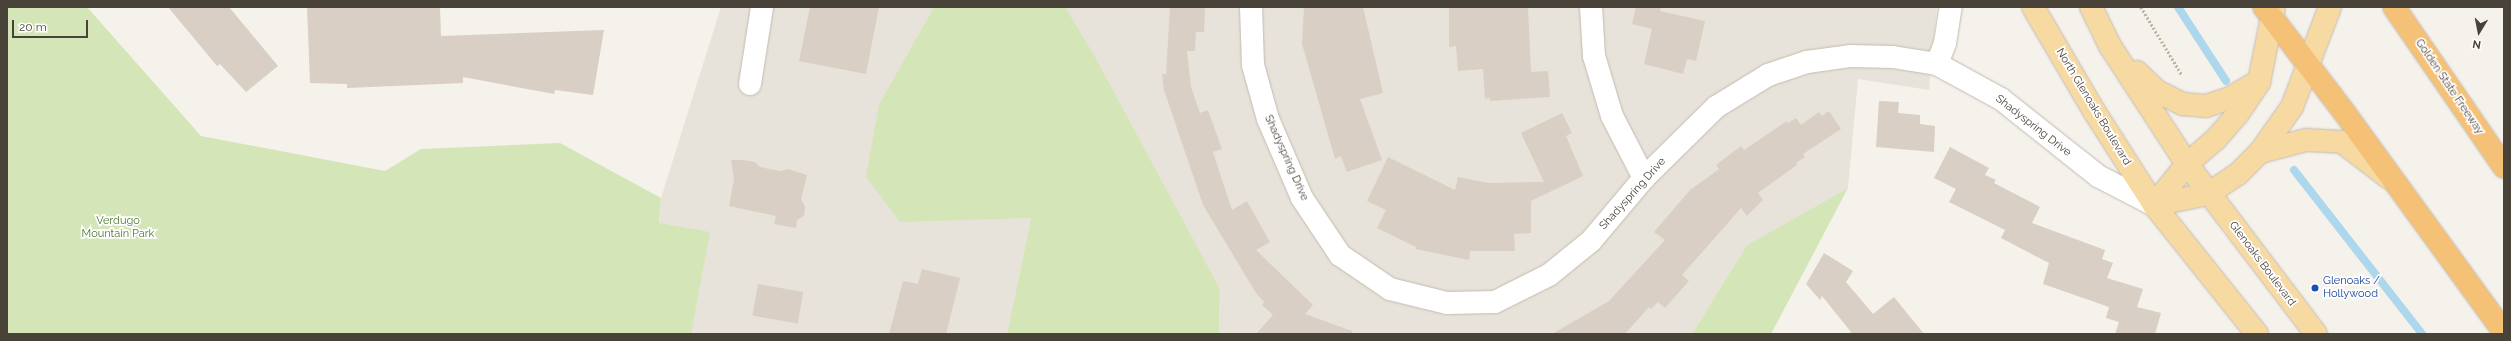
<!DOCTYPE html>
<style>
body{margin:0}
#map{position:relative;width:2511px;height:341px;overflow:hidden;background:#f5f1eb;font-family:Raleway,sans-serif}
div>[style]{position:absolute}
.residential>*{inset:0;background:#e8e3da}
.green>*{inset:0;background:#d4e6b8}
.stream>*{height:8px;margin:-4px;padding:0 4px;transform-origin:4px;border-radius:4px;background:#add7ec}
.building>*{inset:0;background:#d9cfc4;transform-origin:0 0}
.path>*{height:2.5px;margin-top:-1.25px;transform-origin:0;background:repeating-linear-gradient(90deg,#c0b3a1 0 2px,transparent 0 4px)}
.roads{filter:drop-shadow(0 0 1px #c3bbb1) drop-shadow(0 0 1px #c3bbb1)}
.minor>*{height:22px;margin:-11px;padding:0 11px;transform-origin:11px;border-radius:11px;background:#fff}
.major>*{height:22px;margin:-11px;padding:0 11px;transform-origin:11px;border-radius:11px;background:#f7d9a2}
.highway>*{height:22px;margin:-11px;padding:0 11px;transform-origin:11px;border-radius:11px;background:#f4c177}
.dots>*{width:11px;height:11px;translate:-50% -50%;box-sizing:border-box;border:2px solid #fff;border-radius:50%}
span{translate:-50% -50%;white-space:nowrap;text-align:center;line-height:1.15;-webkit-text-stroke:3.5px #fff;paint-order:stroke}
.street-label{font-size:11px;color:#494239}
.park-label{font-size:11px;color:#507730}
.transit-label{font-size:11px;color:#164399}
.left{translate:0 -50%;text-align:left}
.frame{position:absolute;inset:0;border:8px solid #494239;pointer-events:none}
.north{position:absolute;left:2459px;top:12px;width:40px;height:40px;-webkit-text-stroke:3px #fff;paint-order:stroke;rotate:190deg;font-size:11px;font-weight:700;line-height:16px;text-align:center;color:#494239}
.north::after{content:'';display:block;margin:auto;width:14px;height:18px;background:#494239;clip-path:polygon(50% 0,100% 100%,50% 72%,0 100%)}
.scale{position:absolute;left:12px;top:20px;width:76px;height:18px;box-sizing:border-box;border:2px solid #494239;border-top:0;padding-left:5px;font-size:12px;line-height:14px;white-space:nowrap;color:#494239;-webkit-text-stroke:3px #fff;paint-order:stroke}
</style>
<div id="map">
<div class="residential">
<div style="clip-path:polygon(721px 7px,934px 7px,879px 104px,900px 221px,1031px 218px,1007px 334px,683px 334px,652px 314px,661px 198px)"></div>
<div style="clip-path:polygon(1063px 7px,1937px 7px,1929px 90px,1858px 79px,1848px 188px,1747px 245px,1692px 334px,1219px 334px,1220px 289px)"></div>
</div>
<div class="green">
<div style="clip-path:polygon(7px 7px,87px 7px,201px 136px,385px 171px,421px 149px,560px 143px,661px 198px,659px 223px,710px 232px,691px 334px,7px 334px)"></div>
<div style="clip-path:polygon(934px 7px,1065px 7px,1094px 55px,1220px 289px,1219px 334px,1007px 334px,1031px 218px,900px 222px,866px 177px,879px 104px)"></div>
<div style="clip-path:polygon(1848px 188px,1771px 334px,1692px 334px,1747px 245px)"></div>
</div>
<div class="stream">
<div style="left:2178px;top:7px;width:88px;rotate:57deg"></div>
<div style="left:2294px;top:170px;width:208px;rotate:52deg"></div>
</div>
<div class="building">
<div style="clip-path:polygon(168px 7px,229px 7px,278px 66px,246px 92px,220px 64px,217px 66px)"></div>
<div style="clip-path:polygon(307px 7px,440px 7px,441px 36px,604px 30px,593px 95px,555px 90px,554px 94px,463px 77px,463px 83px,347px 88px,347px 84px,310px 83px)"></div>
<div style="clip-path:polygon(810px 7px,879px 7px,866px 74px,799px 61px)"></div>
<div style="clip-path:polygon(1170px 7px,1205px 7px,1204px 32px,1196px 32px,1195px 51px,1187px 51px,1191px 87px,1200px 113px,1208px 110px,1222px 149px,1213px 152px,1232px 210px,1247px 201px,1270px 242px,1256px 250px,1313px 305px,1305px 314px,1352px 331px,1352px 334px,1256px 334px,1273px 315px,1262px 305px,1264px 302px,1256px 293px,1203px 205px,1164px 90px,1162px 74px,1166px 74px)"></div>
<div style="clip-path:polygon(1304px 7px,1363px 7px,1383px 93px,1360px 99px,1382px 160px,1347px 172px,1341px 156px,1335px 159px,1302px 44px)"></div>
<div style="clip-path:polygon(1449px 7px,1528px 7px,1531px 72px,1548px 71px,1550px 97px,1490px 101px,1490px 98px,1485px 99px,1483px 69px,1458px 71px,1456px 46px,1449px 47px)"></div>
<div style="clip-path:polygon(1636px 7px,1661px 7px,1660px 11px,1705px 21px,1696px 61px,1687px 59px,1683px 74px,1644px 64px,1652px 29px,1632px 24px)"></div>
<div style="clip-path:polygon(1879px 101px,1899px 102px,1898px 113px,1920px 115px,1920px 124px,1935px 126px,1934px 152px,1876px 147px)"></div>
<div style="clip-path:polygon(1829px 111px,1841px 129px,1803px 154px,1805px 157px,1796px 163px,1797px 165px,1758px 193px,1763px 200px,1747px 216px,1741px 208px,1682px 275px,1689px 281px,1665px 308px,1658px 302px,1651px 309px,1649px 307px,1625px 334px,1552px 334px,1609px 301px,1665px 240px,1654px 232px,1690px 190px,1719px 169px,1716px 165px,1741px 146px,1744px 150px,1787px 121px,1788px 123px,1796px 118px,1801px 125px,1819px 112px,1822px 116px)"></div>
<div style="clip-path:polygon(1562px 113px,1572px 133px,1566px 136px,1583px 176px,1531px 201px,1531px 233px,1514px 234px,1515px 251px,1470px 251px,1469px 260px,1416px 249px,1416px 247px,1377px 228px,1386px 210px,1367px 201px,1388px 157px,1455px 190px,1458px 177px,1488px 183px,1544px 182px,1521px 133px)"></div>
<div style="clip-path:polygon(1950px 147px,1989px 168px,1985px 175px,1996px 180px,1994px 183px,2040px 207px,2032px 223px,2105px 250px,2102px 259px,2113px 263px,2107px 278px,2143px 289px,2137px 307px,2161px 313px,2155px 334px,2115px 334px,2119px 322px,2106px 318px,2109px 307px,2043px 284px,2049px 263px,2001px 238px,2005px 230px,1949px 202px,1956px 189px,1934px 178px)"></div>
<div style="clip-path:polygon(731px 160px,743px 160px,755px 162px,760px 167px,780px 171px,788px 169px,807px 175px,801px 199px,805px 207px,804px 216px,797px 220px,796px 228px,774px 224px,776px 216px,729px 206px,734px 179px)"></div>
<div style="clip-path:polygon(1824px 253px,1853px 271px,1846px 282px,1873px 314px,1894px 297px,1924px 334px,1848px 334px,1851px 332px,1822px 296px,1820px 300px,1806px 284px)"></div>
<div style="clip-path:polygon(922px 269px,960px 278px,946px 334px,889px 334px,903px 281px,918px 284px)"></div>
<div style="left:758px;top:284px;width:46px;height:32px;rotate:10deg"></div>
</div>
<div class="path">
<div style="left:2141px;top:7px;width:79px;rotate:58.9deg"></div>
</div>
<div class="roads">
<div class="minor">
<div style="left:1251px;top:7px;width:58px;rotate:88deg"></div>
<div style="left:1253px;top:65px;width:56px;rotate:74.5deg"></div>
<div style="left:1268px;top:119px;width:86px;rotate:66.7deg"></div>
<div style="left:1302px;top:198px;width:69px;rotate:56.3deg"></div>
<div style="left:1340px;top:255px;width:60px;rotate:34.2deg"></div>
<div style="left:1390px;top:289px;width:59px;rotate:13.8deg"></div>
<div style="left:1447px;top:303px;width:48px;rotate:-1.2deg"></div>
<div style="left:1495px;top:302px;width:60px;rotate:-26.6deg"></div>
<div style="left:1549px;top:275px;width:54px;rotate:-39deg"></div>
<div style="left:1591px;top:241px;width:82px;rotate:-49.9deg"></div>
<div style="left:1644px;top:178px;width:101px;rotate:-44.6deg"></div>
<div style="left:1716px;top:107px;width:61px;rotate:-31.6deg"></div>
<div style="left:1768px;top:75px;width:41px;rotate:-18.4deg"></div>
<div style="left:1807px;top:62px;width:43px;rotate:-7.9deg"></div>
<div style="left:1850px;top:56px;width:43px;rotate:1.3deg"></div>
<div style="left:1893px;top:57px;width:45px;rotate:9deg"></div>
<div style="left:1937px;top:64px;width:73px;rotate:28.7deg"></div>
<div style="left:2001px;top:99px;width:124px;rotate:38.4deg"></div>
<div style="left:2098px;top:176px;width:63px;rotate:27.4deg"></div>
<div style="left:1591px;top:7px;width:49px;rotate:86.5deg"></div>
<div style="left:1594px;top:56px;width:63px;rotate:73.3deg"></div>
<div style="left:1612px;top:116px;width:70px;rotate:62.7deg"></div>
<div style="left:1937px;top:64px;width:22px;rotate:-69deg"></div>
<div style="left:1945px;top:43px;width:36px;rotate:-81deg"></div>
<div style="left:750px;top:84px;width:78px;rotate:-81.1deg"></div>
</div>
<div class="major">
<div style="left:2033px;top:7px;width:121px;rotate:59.6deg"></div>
<div style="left:2094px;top:111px;width:112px;rotate:57.4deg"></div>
<div style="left:2154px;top:205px;width:165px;rotate:51.4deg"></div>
<div style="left:2091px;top:7px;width:43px;rotate:64deg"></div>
<div style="left:2110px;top:46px;width:141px;rotate:56.9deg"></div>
<div style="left:2187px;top:164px;width:213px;rotate:52.8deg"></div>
<div style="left:2137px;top:72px;width:28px;rotate:44deg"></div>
<div style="left:2157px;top:91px;width:29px;rotate:27deg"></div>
<div style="left:2183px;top:104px;width:23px;rotate:5deg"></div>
<div style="left:2206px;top:106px;width:23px;rotate:-18deg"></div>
<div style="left:2228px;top:99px;width:32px;rotate:-30deg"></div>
<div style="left:2260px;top:152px;width:48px;rotate:-14.6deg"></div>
<div style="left:2306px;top:140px;width:36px;rotate:3deg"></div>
<div style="left:2342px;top:142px;width:58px;rotate:37.3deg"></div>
<div style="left:2154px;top:205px;width:55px;rotate:-11.5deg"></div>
<div style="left:2208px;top:194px;width:36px;rotate:-34deg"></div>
<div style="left:2238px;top:174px;width:31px;rotate:-45deg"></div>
<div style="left:2260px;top:152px;width:55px;rotate:-54.6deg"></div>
<div style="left:2292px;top:107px;width:107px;rotate:-69.2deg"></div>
<div style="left:2154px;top:205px;width:53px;rotate:-51.2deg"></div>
<div style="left:2187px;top:164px;width:37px;rotate:-41deg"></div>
<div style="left:2215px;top:140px;width:33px;rotate:-49deg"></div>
<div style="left:2237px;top:115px;width:40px;rotate:-56deg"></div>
<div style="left:2259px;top:82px;width:76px;rotate:-78.7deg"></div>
</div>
<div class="highway">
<div style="left:2264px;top:7px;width:132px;rotate:52.7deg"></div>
<div style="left:2344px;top:112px;width:272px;rotate:54deg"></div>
<div style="left:2394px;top:7px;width:194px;rotate:55.5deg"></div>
</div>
</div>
<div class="dots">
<div style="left:2315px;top:288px;background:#1a4fb4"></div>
</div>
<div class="street-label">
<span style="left:2449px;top:87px;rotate:56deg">Golden State Freeway</span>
<span style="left:2093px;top:107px;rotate:59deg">North Glenoaks Boulevard</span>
<span style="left:2033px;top:126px;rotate:38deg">Shadyspring Drive</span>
<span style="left:1286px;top:158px;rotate:66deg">Shadyspring Drive</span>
<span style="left:1633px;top:194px;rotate:-48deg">Shadyspring Drive</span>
<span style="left:2262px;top:264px;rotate:53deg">Glenoaks Boulevard</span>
</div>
<div class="park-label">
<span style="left:118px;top:228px">Verdugo<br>Mountain Park</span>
</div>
<div class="transit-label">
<span class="left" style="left:2323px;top:288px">Glenoaks /<br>Hollywood</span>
</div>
<div class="frame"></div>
<div class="north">N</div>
<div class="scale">20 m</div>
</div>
